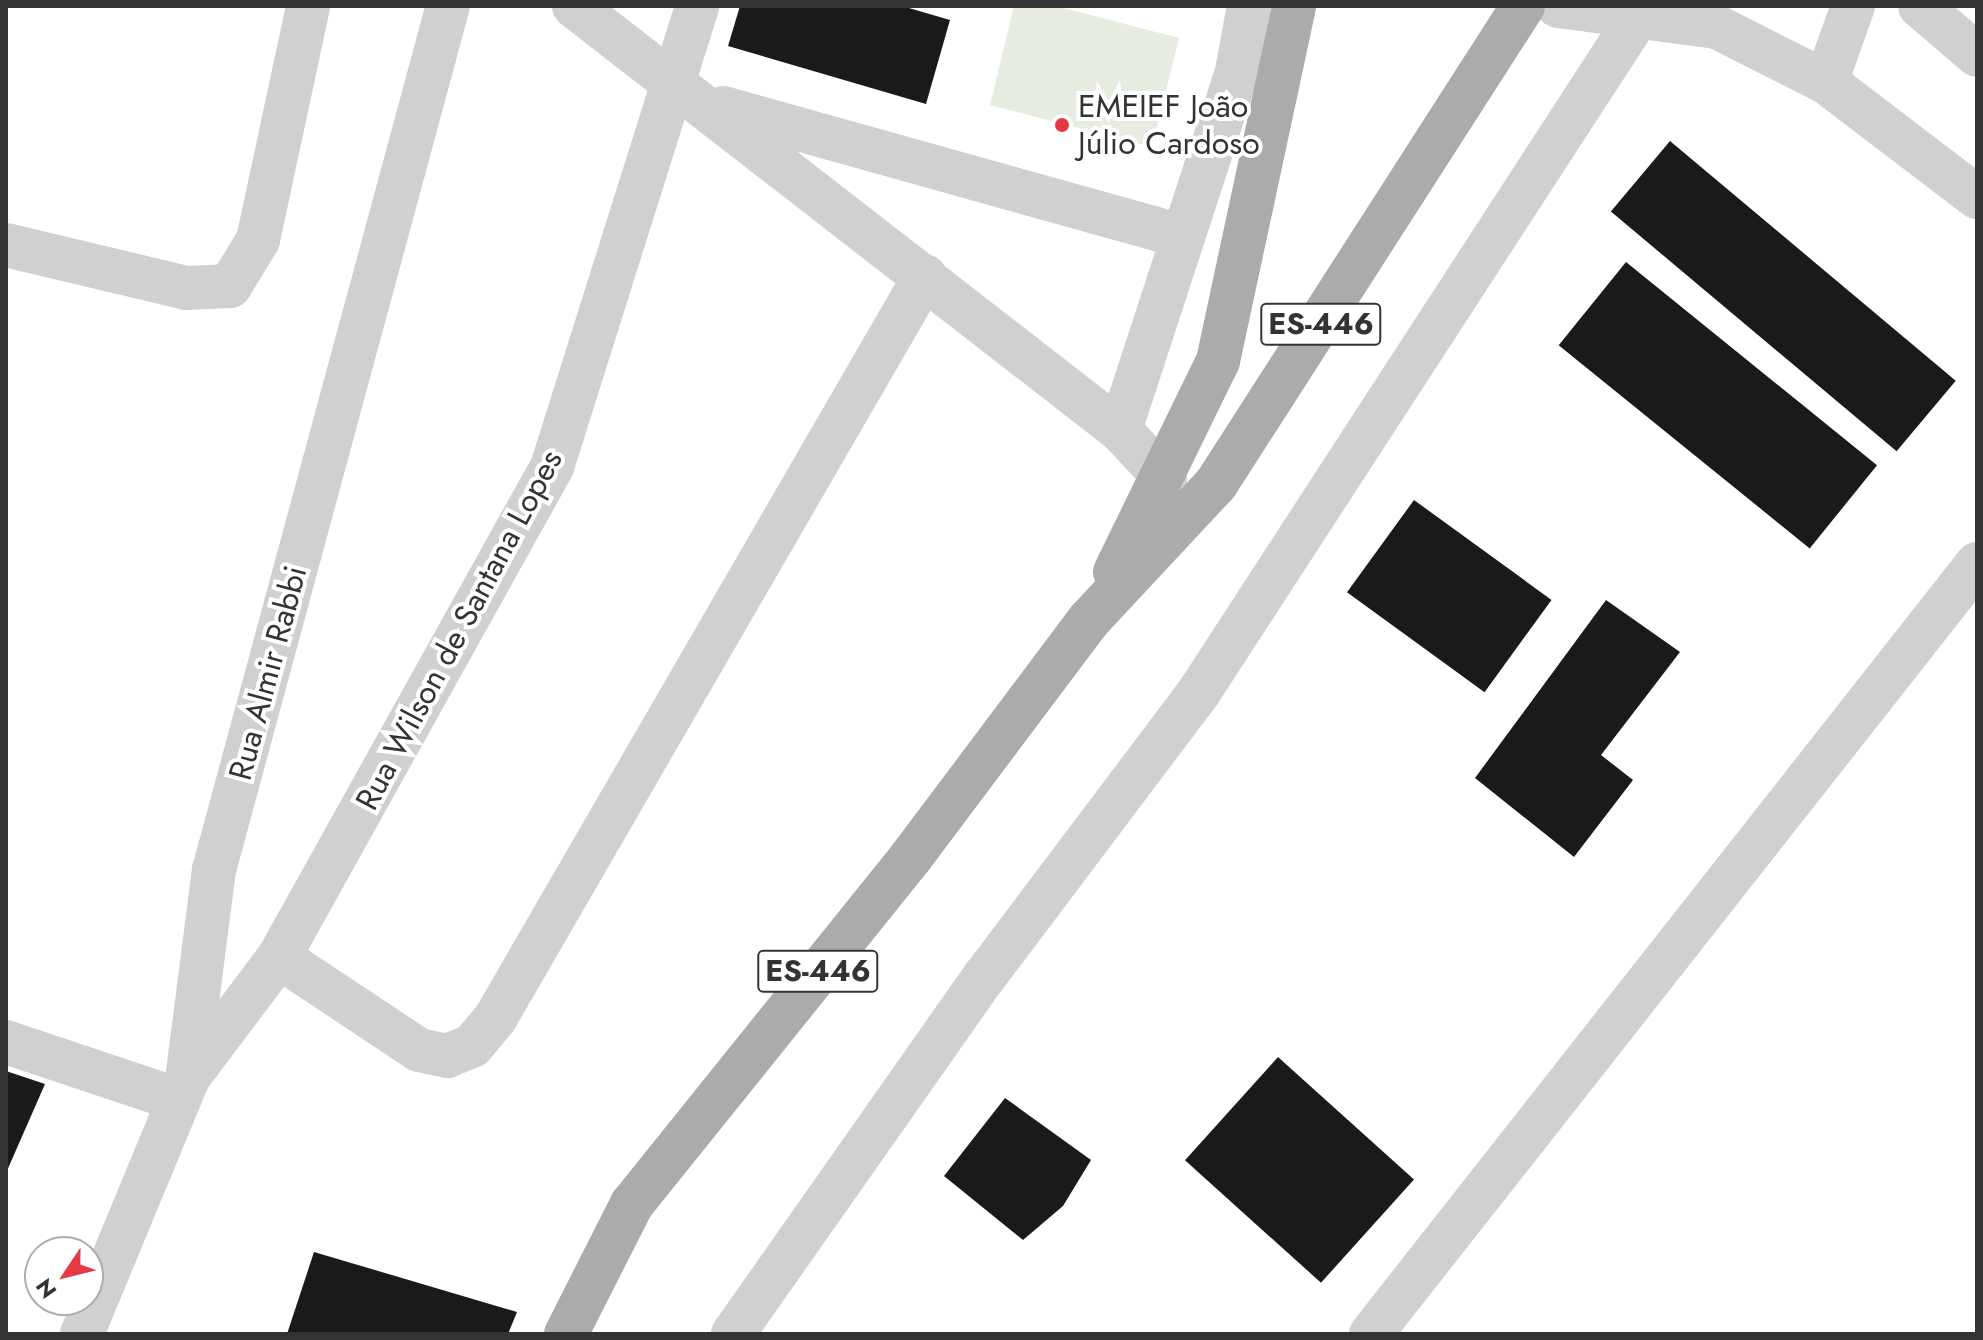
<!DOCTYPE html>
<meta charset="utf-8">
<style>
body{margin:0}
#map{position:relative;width:1983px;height:1340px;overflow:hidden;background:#fff;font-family:Jost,sans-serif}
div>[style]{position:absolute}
.green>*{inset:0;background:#e6ecdf}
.building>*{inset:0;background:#1a1a1a;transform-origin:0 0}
.minor>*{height:44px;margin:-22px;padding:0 22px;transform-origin:22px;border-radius:22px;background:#d0d0d0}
.major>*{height:44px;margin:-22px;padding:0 22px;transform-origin:22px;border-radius:22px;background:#ababab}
.dots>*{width:22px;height:22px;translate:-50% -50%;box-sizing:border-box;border:4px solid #fff;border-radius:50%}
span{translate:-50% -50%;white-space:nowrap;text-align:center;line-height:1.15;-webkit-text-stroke:8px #fff;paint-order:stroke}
.shield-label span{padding:2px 6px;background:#fff;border:2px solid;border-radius:6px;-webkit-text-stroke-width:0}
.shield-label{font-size:30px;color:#333;font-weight:700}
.poi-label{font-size:32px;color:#333}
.left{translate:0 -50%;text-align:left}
.street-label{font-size:32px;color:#333}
.frame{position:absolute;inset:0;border:8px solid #333;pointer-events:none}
.north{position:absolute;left:24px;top:1236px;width:80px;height:80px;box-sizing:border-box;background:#fff;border:2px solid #adadad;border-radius:50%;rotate:235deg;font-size:22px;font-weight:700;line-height:32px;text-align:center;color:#333}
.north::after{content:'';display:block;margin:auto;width:28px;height:36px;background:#e63946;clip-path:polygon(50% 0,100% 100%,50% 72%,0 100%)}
</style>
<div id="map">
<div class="green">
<div style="clip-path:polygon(1014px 6px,1056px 6px,1179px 38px,1152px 147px,990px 105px)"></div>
</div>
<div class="building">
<div style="clip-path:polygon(740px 6px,902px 6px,950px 20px,926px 104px,728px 46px)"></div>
<div style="left:1670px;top:141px;width:373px;height:92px;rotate:40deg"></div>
<div style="left:1626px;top:262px;width:323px;height:107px;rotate:39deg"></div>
<div style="left:1414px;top:500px;width:170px;height:114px;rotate:36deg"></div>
<div style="clip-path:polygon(1606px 600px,1680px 652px,1601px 755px,1633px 780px,1574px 857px,1475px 778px)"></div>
<div style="left:1278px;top:1057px;width:183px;height:139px;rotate:42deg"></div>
<div style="clip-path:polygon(6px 1071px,45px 1084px,6px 1173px)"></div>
<div style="clip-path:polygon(1005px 1098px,1091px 1160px,1063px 1206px,1023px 1240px,944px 1176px)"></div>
<div style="clip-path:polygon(314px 1252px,517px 1312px,508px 1334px,287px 1334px)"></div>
</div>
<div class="minor">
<div style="left:574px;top:6px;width:691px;rotate:37.83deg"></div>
<div style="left:1120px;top:430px;width:66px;rotate:46.8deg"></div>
<div style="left:1558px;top:6px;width:160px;rotate:7.5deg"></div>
<div style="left:1717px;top:27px;width:122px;rotate:26.8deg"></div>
<div style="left:1826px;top:82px;width:190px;rotate:37.3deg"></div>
<div style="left:1920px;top:6px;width:75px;rotate:40.7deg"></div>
<div style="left:1826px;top:82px;width:81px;rotate:-70.4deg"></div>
<div style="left:723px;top:108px;width:477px;rotate:15.6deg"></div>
<div style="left:6px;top:245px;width:185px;rotate:13.4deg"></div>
<div style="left:186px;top:288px;width:44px;rotate:-2.6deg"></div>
<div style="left:230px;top:286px;width:54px;rotate:-58.7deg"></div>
<div style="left:258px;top:240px;width:239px;rotate:-77.9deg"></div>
<div style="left:1120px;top:430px;width:378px;rotate:-71.9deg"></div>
<div style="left:1237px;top:71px;width:66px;rotate:-79.5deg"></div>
<div style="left:279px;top:957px;width:168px;rotate:33.6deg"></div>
<div style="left:419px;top:1050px;width:29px;rotate:12deg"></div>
<div style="left:447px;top:1056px;width:27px;rotate:-22deg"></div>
<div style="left:472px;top:1046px;width:38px;rotate:-50deg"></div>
<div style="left:496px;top:1017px;width:856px;rotate:-59.93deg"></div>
<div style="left:6px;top:1042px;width:182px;rotate:18.5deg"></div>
<div style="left:187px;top:1079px;width:153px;rotate:-53deg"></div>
<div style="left:279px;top:957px;width:561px;rotate:-60.88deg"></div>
<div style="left:552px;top:467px;width:483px;rotate:-72.5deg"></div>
<div style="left:82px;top:1334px;width:275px;rotate:-67.5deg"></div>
<div style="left:187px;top:1080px;width:212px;rotate:-82.7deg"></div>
<div style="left:214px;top:870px;width:895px;rotate:-74.85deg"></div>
<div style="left:733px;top:1334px;width:438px;rotate:-54.9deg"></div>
<div style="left:985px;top:976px;width:356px;rotate:-53deg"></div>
<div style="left:1199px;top:692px;width:811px;rotate:-56.98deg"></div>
<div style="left:1371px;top:1334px;width:980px;rotate:-51.8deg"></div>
</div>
<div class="major">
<div style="left:1115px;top:572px;width:235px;rotate:-64deg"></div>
<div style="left:1218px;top:361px;width:363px;rotate:-77.9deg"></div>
<div style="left:566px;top:1334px;width:146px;rotate:-63.1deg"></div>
<div style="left:632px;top:1204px;width:445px;rotate:-51.2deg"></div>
<div style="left:911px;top:857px;width:296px;rotate:-53.1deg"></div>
<div style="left:1089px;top:620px;width:186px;rotate:-47deg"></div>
<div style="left:1216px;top:484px;width:568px;rotate:-57.29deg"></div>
</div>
<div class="dots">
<div style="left:1062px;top:125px;background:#e63946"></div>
</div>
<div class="shield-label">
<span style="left:1321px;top:324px">ES-446</span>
<span style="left:818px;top:971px">ES-446</span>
</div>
<div class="poi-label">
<span class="left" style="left:1078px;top:125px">EMEIEF João<br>Júlio Cardoso</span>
</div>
<div class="street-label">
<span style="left:459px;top:630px;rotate:-62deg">Rua Wilson de Santana Lopes</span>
<span style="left:268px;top:673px;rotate:-75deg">Rua Almir Rabbi</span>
</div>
<div class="frame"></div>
<div class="north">N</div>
</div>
